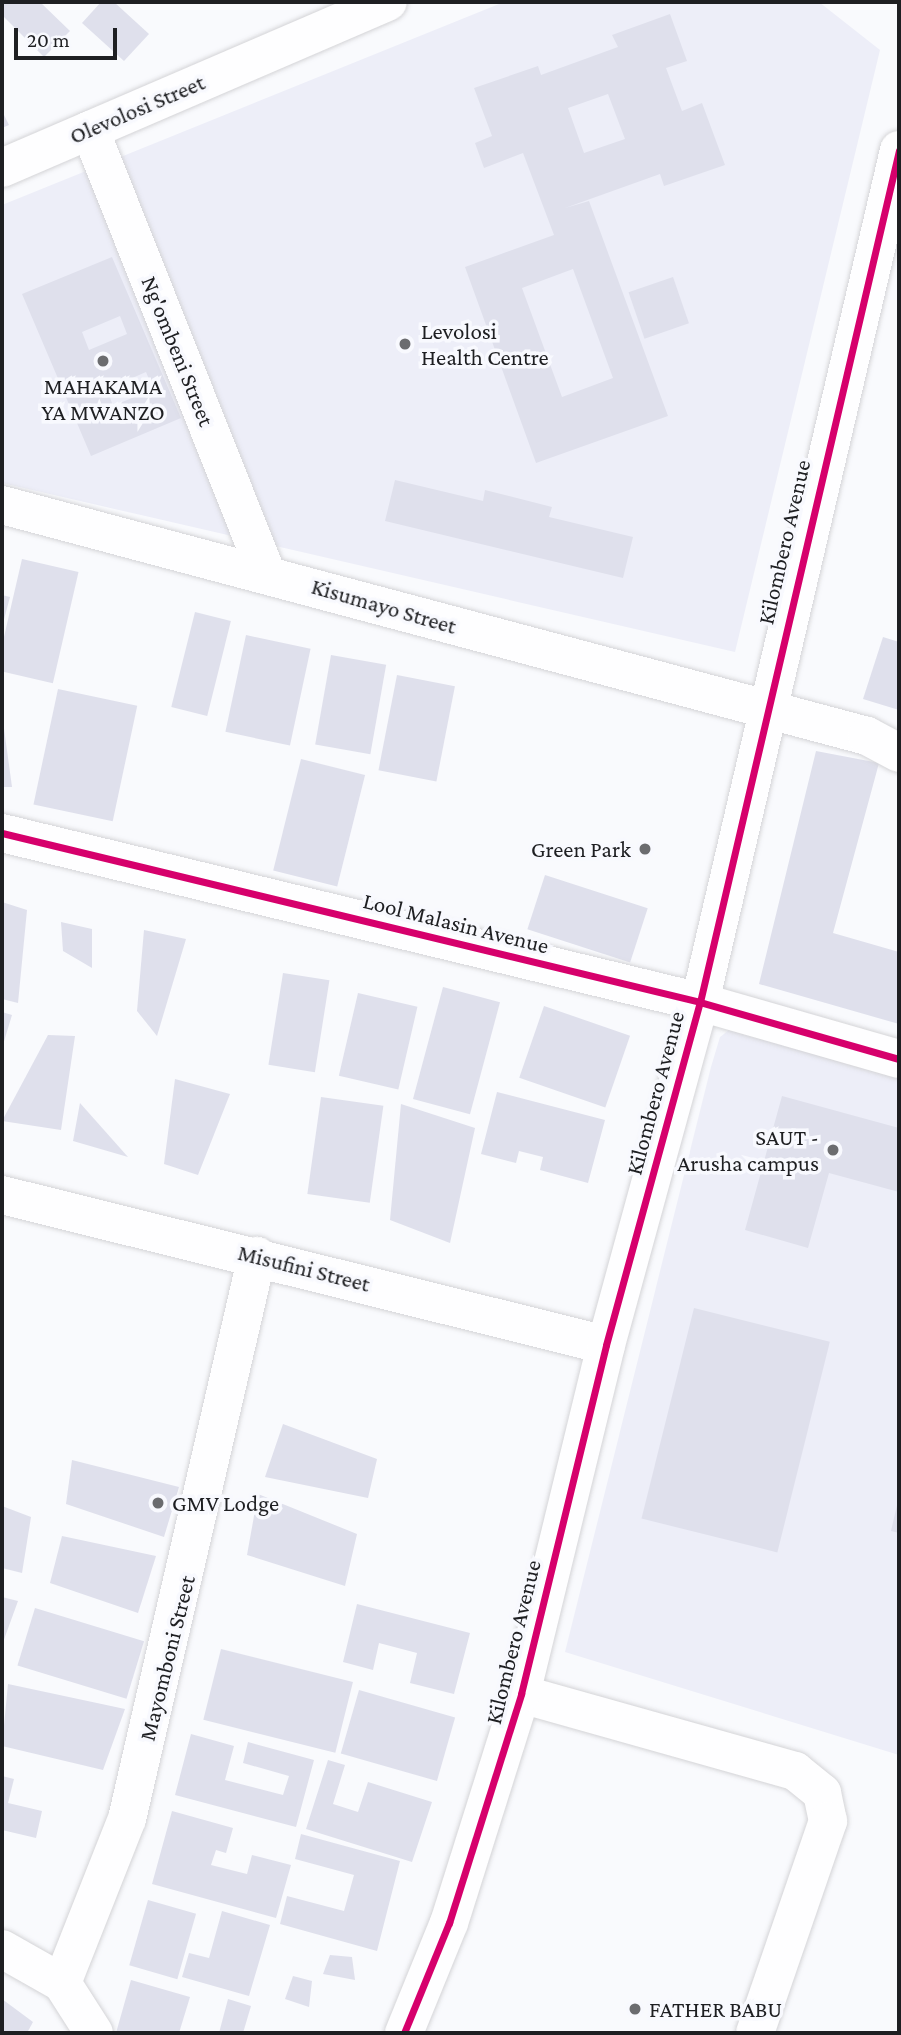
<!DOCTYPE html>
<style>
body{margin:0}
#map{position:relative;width:901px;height:2035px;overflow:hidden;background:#f9fafd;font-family:"Crimson Pro",serif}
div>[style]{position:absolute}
.built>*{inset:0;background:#edeef8}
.building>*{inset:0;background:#dfe0ec;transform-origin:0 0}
.roads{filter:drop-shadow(0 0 2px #d4d4d7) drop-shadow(0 0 2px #d4d4d7)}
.minor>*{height:38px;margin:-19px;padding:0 19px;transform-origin:19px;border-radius:19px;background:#fefeff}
.cycleway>*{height:7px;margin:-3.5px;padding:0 3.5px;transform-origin:3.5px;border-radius:3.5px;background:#d6006c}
.dots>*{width:19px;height:19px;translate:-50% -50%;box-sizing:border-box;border:4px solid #f8f9fe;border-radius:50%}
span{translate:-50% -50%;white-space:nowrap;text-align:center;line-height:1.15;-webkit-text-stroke:7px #f8f9fe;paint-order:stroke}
.street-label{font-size:23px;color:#1e1f22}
.poi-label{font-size:23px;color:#1e1f22}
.left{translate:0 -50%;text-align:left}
.right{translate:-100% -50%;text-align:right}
.frame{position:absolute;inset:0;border:4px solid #1e1f22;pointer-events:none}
.scale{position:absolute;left:14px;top:28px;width:103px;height:32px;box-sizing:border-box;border:4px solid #1e1f22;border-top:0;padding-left:9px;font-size:21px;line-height:24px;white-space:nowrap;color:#1e1f22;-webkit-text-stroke:5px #f8f9fe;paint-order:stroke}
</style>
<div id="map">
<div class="built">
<div style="clip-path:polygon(504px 2px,819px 2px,880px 50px,735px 652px,2px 483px,2px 205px)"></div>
<div style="clip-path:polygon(729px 1030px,899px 1077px,899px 1755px,565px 1652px,711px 1067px,720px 1037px)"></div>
</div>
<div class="building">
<div style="clip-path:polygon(2px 2px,40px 2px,70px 31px,44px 57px,2px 15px)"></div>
<div style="clip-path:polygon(101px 2px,114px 2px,149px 34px,124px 61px,82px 23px)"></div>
<div style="clip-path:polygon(evenodd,670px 14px,687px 61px,666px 68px,682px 111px,702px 103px,725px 165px,664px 186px,660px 174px,565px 208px,589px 201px,668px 416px,536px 463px,465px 267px,554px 235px,523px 153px,484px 168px,475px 143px,492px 136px,474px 88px,538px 66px,541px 75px,618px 47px,612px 35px,670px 14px,608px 94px,625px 139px,584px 153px,568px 108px,608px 94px,670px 14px,573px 269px,613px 378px,562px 397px,522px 288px,573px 269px)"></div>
<div style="clip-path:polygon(2px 111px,9px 125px,2px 128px)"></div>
<div style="clip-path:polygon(evenodd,112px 257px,181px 418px,91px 456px,22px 294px,112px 257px,120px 316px,127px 334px,89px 350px,82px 332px,120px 316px,112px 257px,146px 372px,153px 389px,113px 406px,107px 389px,146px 372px)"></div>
<div style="left:673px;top:277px;width:49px;height:47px;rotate:71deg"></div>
<div style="clip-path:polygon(395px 480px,483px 501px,485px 490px,552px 507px,549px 517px,633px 537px,623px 578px,385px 521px)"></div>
<div style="left:22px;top:559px;width:58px;height:114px;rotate:13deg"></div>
<div style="clip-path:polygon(2px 595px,10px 597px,3px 623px,2px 623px)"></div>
<div style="left:195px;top:612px;width:37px;height:98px;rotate:14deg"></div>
<div style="left:246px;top:635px;width:66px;height:99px;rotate:12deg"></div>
<div style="clip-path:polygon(883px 637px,899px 642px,899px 710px,863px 699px)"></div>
<div style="left:331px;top:655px;width:56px;height:91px;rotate:10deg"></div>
<div style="left:397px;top:675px;width:59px;height:97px;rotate:11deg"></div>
<div style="left:58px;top:689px;width:81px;height:118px;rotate:12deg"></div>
<div style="clip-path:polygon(2px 714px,12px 787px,2px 787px)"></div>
<div style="clip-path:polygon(816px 751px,879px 763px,833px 933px,899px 952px,899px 1024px,759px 984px)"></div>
<div style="left:301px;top:759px;width:66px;height:115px;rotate:14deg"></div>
<div style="left:545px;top:875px;width:108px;height:57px;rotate:18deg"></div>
<div style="clip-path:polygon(2px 902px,27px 910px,18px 1003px,2px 999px)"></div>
<div style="clip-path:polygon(61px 922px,92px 929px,92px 968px,63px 951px)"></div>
<div style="clip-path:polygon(144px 930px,186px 939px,157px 1036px,137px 1011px)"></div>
<div style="left:283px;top:973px;width:47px;height:93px;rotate:9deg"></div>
<div style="left:443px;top:987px;width:59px;height:116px;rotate:15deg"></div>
<div style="left:358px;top:993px;width:61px;height:85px;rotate:13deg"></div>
<div style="left:544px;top:1006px;width:91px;height:76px;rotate:19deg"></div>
<div style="clip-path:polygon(2px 1012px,12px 1015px,2px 1048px)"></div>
<div style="clip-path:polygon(48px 1035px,75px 1036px,61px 1130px,2px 1121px)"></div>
<div style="clip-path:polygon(175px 1079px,230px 1094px,198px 1175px,164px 1164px)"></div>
<div style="clip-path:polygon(497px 1092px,605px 1120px,588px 1183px,540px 1170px,543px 1157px,519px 1151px,516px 1163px,481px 1154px)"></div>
<div style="clip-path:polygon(782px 1096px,899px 1128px,899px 1192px,829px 1173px,808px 1248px,745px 1230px)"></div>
<div style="left:321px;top:1097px;width:63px;height:98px;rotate:8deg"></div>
<div style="clip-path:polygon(80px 1103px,128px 1157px,73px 1141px)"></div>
<div style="clip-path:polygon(401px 1104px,475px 1128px,450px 1243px,390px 1220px)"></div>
<div style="left:694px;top:1308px;width:140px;height:217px;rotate:14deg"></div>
<div style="clip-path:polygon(283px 1424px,377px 1459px,368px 1498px,265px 1477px)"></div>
<div style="clip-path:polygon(72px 1460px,179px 1487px,164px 1537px,66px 1504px)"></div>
<div style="clip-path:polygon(258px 1494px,357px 1534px,345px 1586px,247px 1555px)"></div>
<div style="clip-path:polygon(898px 1501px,899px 1501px,899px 1533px,891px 1531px)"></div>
<div style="clip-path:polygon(2px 1506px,31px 1517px,22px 1573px,2px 1568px)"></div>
<div style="clip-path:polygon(62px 1536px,156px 1556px,138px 1613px,50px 1583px)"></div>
<div style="clip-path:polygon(2px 1597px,18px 1601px,2px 1645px)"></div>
<div style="clip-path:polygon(357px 1604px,470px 1633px,454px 1694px,410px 1683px,417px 1653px,379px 1643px,373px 1670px,343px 1662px)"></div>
<div style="left:35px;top:1608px;width:114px;height:60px;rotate:17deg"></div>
<div style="left:221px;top:1649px;width:136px;height:73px;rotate:14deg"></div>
<div style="clip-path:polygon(8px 1684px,125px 1709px,103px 1770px,2px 1746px)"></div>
<div style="left:359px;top:1690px;width:100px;height:66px;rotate:16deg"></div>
<div style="clip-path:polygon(191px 1734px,234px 1746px,225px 1780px,283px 1795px,289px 1776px,243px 1763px,248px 1742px,314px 1760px,296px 1827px,175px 1795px)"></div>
<div style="clip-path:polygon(328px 1760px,345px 1765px,333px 1804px,358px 1812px,368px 1782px,432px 1802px,412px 1862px,306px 1829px)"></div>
<div style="clip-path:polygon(2px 1776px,14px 1779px,8px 1803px,42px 1811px,36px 1838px,2px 1830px)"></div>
<div style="clip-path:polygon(172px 1811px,233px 1828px,226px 1853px,216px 1850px,211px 1865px,247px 1874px,252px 1855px,291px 1865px,276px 1918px,152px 1884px)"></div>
<div style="clip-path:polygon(301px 1834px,400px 1861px,377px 1951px,280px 1924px,287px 1896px,344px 1911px,354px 1875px,295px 1859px)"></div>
<div style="left:148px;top:1900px;width:50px;height:68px;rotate:16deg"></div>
<div style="clip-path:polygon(222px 1911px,270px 1925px,249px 1996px,182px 1977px,189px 1953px,209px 1958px)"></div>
<div style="clip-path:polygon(330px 1955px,352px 1957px,355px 1980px,323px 1974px)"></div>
<div style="clip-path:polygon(293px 1976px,312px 1981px,309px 2007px,285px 1999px)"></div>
<div style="clip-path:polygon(131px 1980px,190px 1997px,179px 2033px,116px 2033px)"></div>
<div style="clip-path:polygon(2px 1999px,33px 2022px,27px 2033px,2px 2033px)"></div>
<div style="clip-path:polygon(228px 1999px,251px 2006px,243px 2033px,219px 2033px)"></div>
</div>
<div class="roads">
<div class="minor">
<div style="left:90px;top:130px;width:477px;rotate:68.3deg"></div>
<div style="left:2px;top:168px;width:420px;rotate:-23.3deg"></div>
<div style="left:2px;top:505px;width:895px;rotate:14.95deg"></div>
<div style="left:867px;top:736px;width:36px;rotate:28deg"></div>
<div style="left:2px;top:833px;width:718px;rotate:13.61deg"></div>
<div style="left:700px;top:1002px;width:207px;rotate:16deg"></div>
<div style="left:2px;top:1195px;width:622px;rotate:13.95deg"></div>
<div style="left:521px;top:1694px;width:285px;rotate:15.7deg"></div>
<div style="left:795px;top:1771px;width:35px;rotate:39deg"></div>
<div style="left:822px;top:1793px;width:29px;rotate:78deg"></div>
<div style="left:828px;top:1821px;width:224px;rotate:109deg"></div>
<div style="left:2px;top:1949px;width:69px;rotate:29.5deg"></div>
<div style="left:62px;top:1983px;width:59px;rotate:57.4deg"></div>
<div style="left:62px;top:1983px;width:176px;rotate:-68.4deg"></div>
<div style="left:127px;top:1819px;width:578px;rotate:-77deg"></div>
<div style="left:404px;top:2033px;width:119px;rotate:-67.8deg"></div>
<div style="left:449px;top:1923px;width:240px;rotate:-72.5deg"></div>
<div style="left:521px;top:1694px;width:359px;rotate:-76.3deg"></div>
<div style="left:606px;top:1345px;width:356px;rotate:-74.7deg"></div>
<div style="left:700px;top:1002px;width:875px;rotate:-76.85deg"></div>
</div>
</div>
<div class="cycleway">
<div style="left:2px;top:833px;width:718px;rotate:13.61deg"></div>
<div style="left:700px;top:1002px;width:207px;rotate:16deg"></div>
<div style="left:404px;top:2033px;width:119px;rotate:-67.8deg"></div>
<div style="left:449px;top:1923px;width:240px;rotate:-72.5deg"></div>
<div style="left:521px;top:1694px;width:359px;rotate:-76.3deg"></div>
<div style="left:606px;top:1345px;width:356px;rotate:-74.7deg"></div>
<div style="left:700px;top:1002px;width:875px;rotate:-76.85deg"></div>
</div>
<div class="dots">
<div style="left:405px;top:344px;background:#6b6c6f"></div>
<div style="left:103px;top:361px;background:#6b6c6f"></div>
<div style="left:645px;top:849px;background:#6b6c6f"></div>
<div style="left:833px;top:1150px;background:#6b6c6f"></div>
<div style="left:158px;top:1503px;background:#6b6c6f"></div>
<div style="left:635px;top:2009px;background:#6b6c6f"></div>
</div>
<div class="street-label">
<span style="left:137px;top:109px;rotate:-23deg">Olevolosi Street</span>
<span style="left:178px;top:351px;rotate:68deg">Ng'ombeni Street</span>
<span style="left:784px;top:542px;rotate:-77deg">Kilombero Avenue</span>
<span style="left:384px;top:606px;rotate:16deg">Kisumayo Street</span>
<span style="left:456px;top:923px;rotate:14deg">Lool Malasin Avenue</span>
<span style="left:655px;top:1093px;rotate:-75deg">Kilombero Avenue</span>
<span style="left:304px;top:1268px;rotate:14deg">Misufini Street</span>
<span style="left:513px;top:1642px;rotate:-76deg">Kilombero Avenue</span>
<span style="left:167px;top:1658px;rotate:-76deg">Mayomboni Street</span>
</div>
<div class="poi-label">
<span class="left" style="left:421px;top:344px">Levolosi<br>Health Centre</span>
<span style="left:103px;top:399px">MAHAKAMA<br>YA MWANZO</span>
<span class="right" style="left:631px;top:849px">Green Park</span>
<span class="right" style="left:819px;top:1150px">SAUT -<br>Arusha campus</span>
<span class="left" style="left:172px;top:1503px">GMV Lodge</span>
<span class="left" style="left:649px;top:2009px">FATHER BABU</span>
</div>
<div class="frame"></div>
<div class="scale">20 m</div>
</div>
